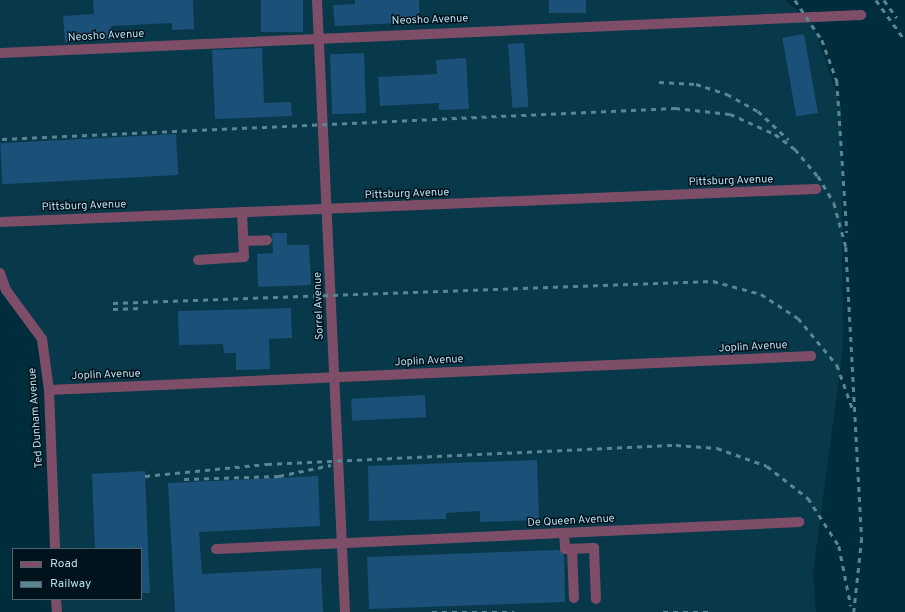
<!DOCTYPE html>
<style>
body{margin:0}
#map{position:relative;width:905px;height:612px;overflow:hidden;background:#002d3b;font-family:Overpass,sans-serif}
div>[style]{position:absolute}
.built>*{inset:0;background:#07394a}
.building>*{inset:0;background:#1b5079;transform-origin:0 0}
.minor>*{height:10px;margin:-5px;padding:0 5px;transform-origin:5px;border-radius:5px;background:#7e4d68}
.rail>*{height:2.5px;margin-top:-1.25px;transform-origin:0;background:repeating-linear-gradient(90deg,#5c8594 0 5px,transparent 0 10px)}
span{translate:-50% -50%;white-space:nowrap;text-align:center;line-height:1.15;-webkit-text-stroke:3px #00131c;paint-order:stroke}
.street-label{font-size:11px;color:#b9deee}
.legend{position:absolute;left:12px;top:548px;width:130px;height:52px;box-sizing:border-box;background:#00131c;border:1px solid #4a6470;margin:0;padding:5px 7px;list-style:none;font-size:12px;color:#b9deee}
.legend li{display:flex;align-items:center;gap:8px;height:20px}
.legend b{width:20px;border:1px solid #4a6470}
</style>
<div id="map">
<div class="built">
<div style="clip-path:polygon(0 0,785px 0,813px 24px,841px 106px,843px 349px,813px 572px,816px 612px,57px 612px,56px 599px,141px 599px,141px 549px,55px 549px,42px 339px,0 273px)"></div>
</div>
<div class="building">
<div style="clip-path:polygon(93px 0,193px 0,194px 29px,172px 30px,172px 23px,111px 26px,112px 40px,65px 42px,63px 16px,94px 14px)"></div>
<div style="left:261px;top:0;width:42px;height:32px"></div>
<div style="clip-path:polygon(355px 0,419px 0,420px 22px,335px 26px,333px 5px,355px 4px)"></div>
<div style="left:549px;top:0;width:37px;height:13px"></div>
<div style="left:804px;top:34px;width:80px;height:22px;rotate:80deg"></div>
<div style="left:524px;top:43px;width:64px;height:16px;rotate:86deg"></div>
<div style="clip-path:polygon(262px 48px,264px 103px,291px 102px,292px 116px,215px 119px,212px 50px)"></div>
<div style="left:364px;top:53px;width:60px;height:34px;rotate:88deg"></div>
<div style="clip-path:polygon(466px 58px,469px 109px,439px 110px,439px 103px,380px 106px,378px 77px,437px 74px,436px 60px)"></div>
<div style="left:176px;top:134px;width:41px;height:176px;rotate:87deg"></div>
<div style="clip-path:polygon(272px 233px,287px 233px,287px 245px,309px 245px,311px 285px,258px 287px,257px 254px,273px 253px)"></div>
<div style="clip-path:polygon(291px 308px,292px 338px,269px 339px,270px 369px,236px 370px,236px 353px,224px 353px,223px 344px,179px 345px,178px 311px)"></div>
<div style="left:425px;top:395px;width:22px;height:74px;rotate:87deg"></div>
<div style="clip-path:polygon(537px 460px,539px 520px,480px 522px,480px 511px,446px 513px,446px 519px,369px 521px,368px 466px)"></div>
<div style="clip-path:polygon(145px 471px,150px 593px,141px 593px,141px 549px,95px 549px,92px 474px)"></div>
<div style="clip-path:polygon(318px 476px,320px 526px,199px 532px,202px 574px,321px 568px,323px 612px,175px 612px,168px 483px)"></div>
<div style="clip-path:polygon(559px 550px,564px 555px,565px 602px,369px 609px,367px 557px)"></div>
</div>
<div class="minor">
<div style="left:317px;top:0;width:613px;rotate:87.38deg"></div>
<div style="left:0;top:53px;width:862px;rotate:-2.53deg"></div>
<div style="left:0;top:222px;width:817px;rotate:-2.32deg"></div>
<div style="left:244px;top:241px;width:23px;rotate:-2deg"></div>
<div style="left:198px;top:260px;width:46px;rotate:-3.7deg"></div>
<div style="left:244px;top:257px;width:45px;rotate:-92.5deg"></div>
<div style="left:0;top:273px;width:18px;rotate:71deg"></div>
<div style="left:6px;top:290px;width:61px;rotate:53.7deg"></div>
<div style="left:42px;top:339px;width:51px;rotate:82.2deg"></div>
<div style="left:49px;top:390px;width:159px;rotate:87.8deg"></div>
<div style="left:49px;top:390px;width:763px;rotate:-2.55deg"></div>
<div style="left:564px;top:533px;width:16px;rotate:86deg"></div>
<div style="left:565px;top:549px;width:29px;rotate:-2deg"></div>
<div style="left:594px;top:548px;width:51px;rotate:87.8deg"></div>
<div style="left:216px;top:549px;width:584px;rotate:-2.65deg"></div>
<div style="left:572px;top:549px;width:49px;rotate:87.7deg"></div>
<div style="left:56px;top:599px;width:13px;rotate:86deg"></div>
</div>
<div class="rail">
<div style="left:795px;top:0;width:48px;rotate:56deg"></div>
<div style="left:822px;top:40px;width:44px;rotate:69.9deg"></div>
<div style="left:837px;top:81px;width:152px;rotate:86.2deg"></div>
<div style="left:876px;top:0;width:49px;rotate:54.1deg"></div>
<div style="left:884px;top:0;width:22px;rotate:54deg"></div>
<div style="left:659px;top:82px;width:37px;rotate:3deg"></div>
<div style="left:696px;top:84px;width:33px;rotate:18deg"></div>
<div style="left:727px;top:94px;width:35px;rotate:29deg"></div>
<div style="left:758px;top:111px;width:42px;rotate:43.1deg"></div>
<div style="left:2px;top:139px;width:674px;rotate:-2.64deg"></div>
<div style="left:675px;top:108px;width:55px;rotate:6.2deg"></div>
<div style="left:730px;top:114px;width:49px;rotate:24deg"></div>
<div style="left:775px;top:134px;width:25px;rotate:37deg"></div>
<div style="left:795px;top:149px;width:35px;rotate:50deg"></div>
<div style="left:818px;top:176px;width:31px;rotate:59deg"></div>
<div style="left:834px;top:203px;width:46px;rotate:74.7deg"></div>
<div style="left:846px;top:247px;width:291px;rotate:86.9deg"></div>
<div style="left:862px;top:538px;width:74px;rotate:96.2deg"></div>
<div style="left:113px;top:303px;width:600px;rotate:-2.1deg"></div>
<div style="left:713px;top:281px;width:50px;rotate:15.2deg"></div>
<div style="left:761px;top:294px;width:44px;rotate:33deg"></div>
<div style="left:798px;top:318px;width:61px;rotate:50.3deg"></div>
<div style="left:837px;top:365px;width:48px;rotate:70.4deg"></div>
<div style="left:113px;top:309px;width:28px;rotate:-2deg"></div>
<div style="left:145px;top:476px;width:123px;rotate:-5.6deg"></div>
<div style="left:267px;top:464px;width:409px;rotate:-2.7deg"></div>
<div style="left:676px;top:445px;width:41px;rotate:4.2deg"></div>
<div style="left:717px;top:448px;width:53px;rotate:19.8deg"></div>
<div style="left:767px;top:466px;width:52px;rotate:38deg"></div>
<div style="left:808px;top:498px;width:57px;rotate:57.1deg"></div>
<div style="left:839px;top:546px;width:61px;rotate:78.7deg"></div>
<div style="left:184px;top:479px;width:95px;rotate:-1.8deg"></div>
<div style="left:279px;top:476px;width:53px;rotate:-11.9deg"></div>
<div style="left:432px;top:612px;width:82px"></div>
<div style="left:663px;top:612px;width:46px"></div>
</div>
<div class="street-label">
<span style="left:430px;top:20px;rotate:-2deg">Neosho Avenue</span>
<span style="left:106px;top:36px;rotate:-3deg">Neosho Avenue</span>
<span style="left:731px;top:181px;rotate:-2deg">Pittsburg Avenue</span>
<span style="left:407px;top:194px;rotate:-2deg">Pittsburg Avenue</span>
<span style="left:84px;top:206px;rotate:-2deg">Pittsburg Avenue</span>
<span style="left:319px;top:306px;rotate:-92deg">Sorrel Avenue</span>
<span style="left:753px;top:347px;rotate:-3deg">Joplin Avenue</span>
<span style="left:429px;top:361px;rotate:-3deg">Joplin Avenue</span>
<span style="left:106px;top:375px;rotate:-2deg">Joplin Avenue</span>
<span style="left:36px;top:418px;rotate:-94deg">Ted Dunham Avenue</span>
<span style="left:571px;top:521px;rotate:-3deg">De Queen Avenue</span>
</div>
<ul class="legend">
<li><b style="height:5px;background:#7e4d68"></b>Road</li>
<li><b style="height:5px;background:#5c8594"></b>Railway</li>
</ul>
</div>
